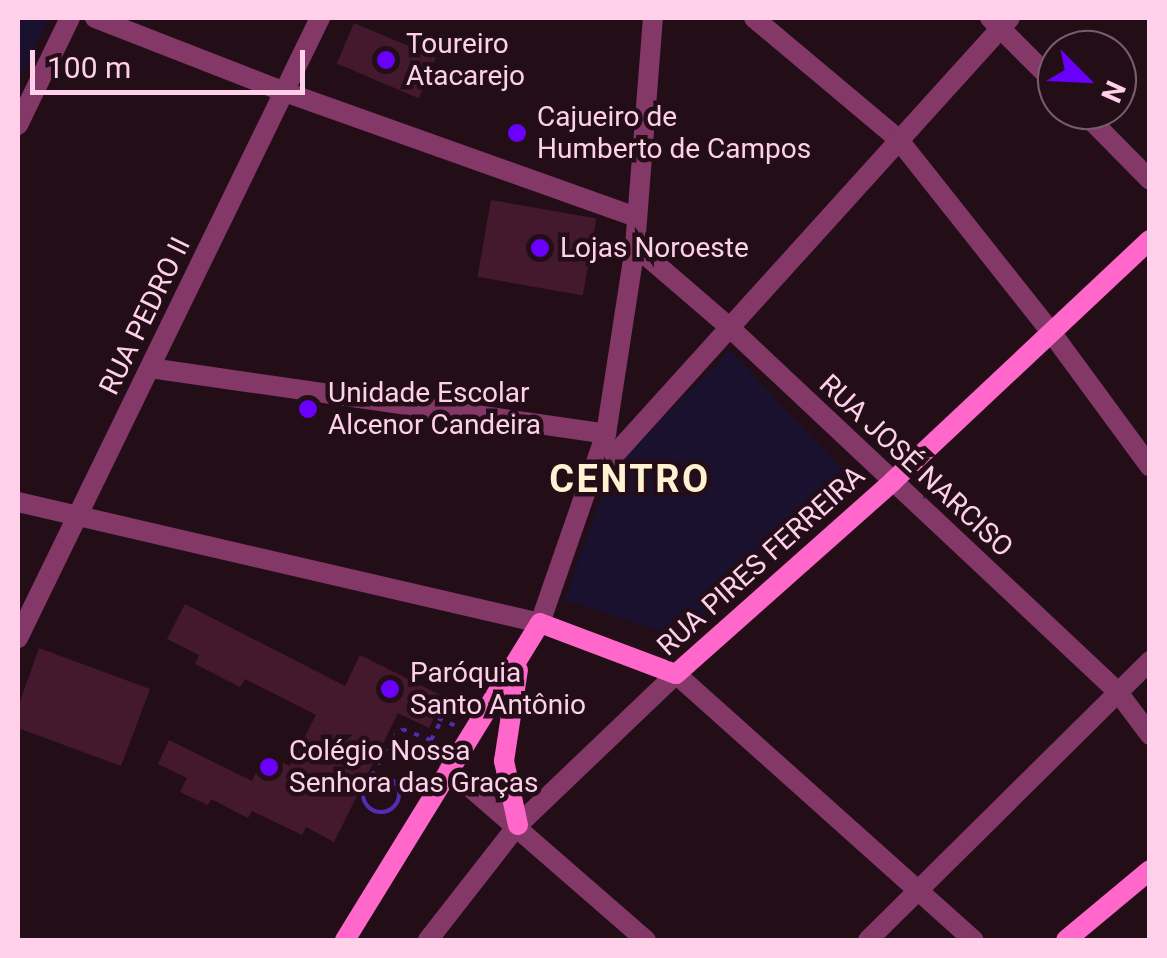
<!DOCTYPE html>
<meta charset="utf-8">
<style>
body{margin:0}
#map{position:relative;width:1167px;height:958px;overflow:hidden;background:#230e18;font-family:Roboto,sans-serif}
div>[style]{position:absolute}
.green>*{inset:0;background:#19112d}
.building>*{inset:0;background:#44192e;transform-origin:0 0}
.path>*{height:4px;margin-top:-2px;transform-origin:0;background:repeating-linear-gradient(90deg,#512db6 0 5px,transparent 0 13px)}
.path>.ring{margin:-2px;padding:0;box-sizing:content-box;background:none;border:4px solid #512db6;border-radius:50%}
.minor>*{height:20px;margin:-10px;padding:0 10px;transform-origin:10px;border-radius:10px;background:#833868}
.tertiary>*{height:20px;margin:-10px;padding:0 10px;transform-origin:10px;border-radius:10px;background:#833868}
.secondary>*{height:20px;margin:-10px;padding:0 10px;transform-origin:10px;border-radius:10px;background:#ff67ca}
.dots>*{width:28px;height:28px;translate:-50% -50%;box-sizing:border-box;border:5px solid #230e18;border-radius:50%}
span{translate:-50% -50%;white-space:nowrap;text-align:center;line-height:1.15;-webkit-text-stroke:9px #230e18;paint-order:stroke}
.poi-label{font-size:28px;color:#ffd0ea}
.left{translate:0 -50%;text-align:left}
.street-label{font-size:28px;color:#ffd0ea}
.district-label{font-size:38px;color:#fff1d2;font-weight:700;letter-spacing:2.5px}
.frame{position:absolute;inset:0;border:20px solid #ffd0ea;pointer-events:none}
.north{position:absolute;left:1037px;top:30px;width:100px;height:100px;box-sizing:border-box;background:#230e18;border:2px solid #7b5c6c;border-radius:50%;rotate:114deg;font-size:28px;font-weight:700;line-height:40px;text-align:center;color:#ffd0ea}
.north::after{content:'';display:block;margin:auto;width:35px;height:45px;background:#6a00fb;clip-path:polygon(50% 0,100% 100%,50% 72%,0 100%)}
.scale{position:absolute;left:30px;top:50px;width:275px;height:45px;box-sizing:border-box;border:5px solid #ffd0ea;border-top:0;padding-left:12px;font-size:30px;line-height:35px;white-space:nowrap;color:#ffd0ea;-webkit-text-stroke:8px #230e18;paint-order:stroke}
</style>
<div id="map">
<div class="green">
<div style="clip-path:polygon(18px 18px,46px 18px,47px 22px,18px 82px)"></div>
<div style="clip-path:polygon(730px 350px,853px 480px,683px 639px,565px 600px,610px 471px)"></div>
</div>
<div class="building">
<div style="left:354px;top:23px;width:89px;height:44px;rotate:23deg"></div>
<div style="left:491px;top:200px;width:107px;height:78px;rotate:10deg"></div>
<div style="clip-path:polygon(185px 604px,345px 686px,360px 655px,444px 697px,429px 728px,398px 713px,334px 842px,306px 827px,302px 835px,252px 811px,248px 818px,211px 799px,208px 805px,180px 792px,187px 778px,158px 764px,169px 740px,252px 781px,265px 754px,290px 766px,316px 715px,245px 679px,240px 687px,195px 664px,199px 655px,167px 639px)"></div>
<div style="clip-path:polygon(39px 648px,150px 689px,121px 766px,18px 728px,18px 707px)"></div>
</div>
<div class="path">
<div style="left:438px;top:718px;width:20px;rotate:24deg"></div>
<div class="ring" style="left:363px;top:776px;width:32px;height:32px"></div>
<div style="left:372px;top:776px;width:42px;rotate:-63.4deg"></div>
<div style="left:391px;top:738px;width:14px;rotate:-39deg"></div>
<div style="left:402px;top:729px;width:31px;rotate:21deg"></div>
<div style="left:431px;top:740px;width:24px;rotate:-62deg"></div>
</div>
<div class="minor">
<div style="left:95px;top:18px;width:204px;rotate:21.3deg"></div>
<div style="left:285px;top:92px;width:373px;rotate:19.6deg"></div>
<div style="left:754px;top:18px;width:188px;rotate:40deg"></div>
<div style="left:898px;top:139px;width:246px;rotate:51.6deg"></div>
<div style="left:1051px;top:332px;width:167px;rotate:53.7deg"></div>
<div style="left:990px;top:18px;width:95px;rotate:45deg"></div>
<div style="left:1081px;top:110px;width:98px;rotate:45.4deg"></div>
<div style="left:18px;top:125px;width:119px;rotate:-64.1deg"></div>
<div style="left:635px;top:246px;width:123px;rotate:40.7deg"></div>
<div style="left:728px;top:326px;width:533px;rotate:43.18deg"></div>
<div style="left:1117px;top:691px;width:55px;rotate:53.1deg"></div>
<div style="left:150px;top:368px;width:461px;rotate:8.2deg"></div>
<div style="left:599px;top:472px;width:612px;rotate:-47.85deg"></div>
<div style="left:18px;top:502px;width:536px;rotate:13.05deg"></div>
<div style="left:540px;top:623px;width:200px;rotate:-70.8deg"></div>
<div style="left:606px;top:434px;width:190px;rotate:-81.2deg"></div>
<div style="left:635px;top:246px;width:229px;rotate:-85.5deg"></div>
<div style="left:18px;top:638px;width:690px;rotate:-64.03deg"></div>
<div style="left:676px;top:674px;width:399px;rotate:41.8deg"></div>
<div style="left:449px;top:769px;width:261px;rotate:41deg"></div>
<div style="left:868px;top:940px;width:397px;rotate:-44.7deg"></div>
</div>
<div class="tertiary">
<div style="left:428px;top:940px;width:146px;rotate:-52deg"></div>
<div style="left:518px;top:825px;width:219px;rotate:-43.7deg"></div>
</div>
<div class="secondary">
<div style="left:518px;top:825px;width:66px;rotate:-102.3deg"></div>
<div style="left:504px;top:761px;width:92px;rotate:-81.3deg"></div>
<div style="left:345px;top:940px;width:372px;rotate:-58.4deg"></div>
<div style="left:540px;top:623px;width:145px;rotate:20.6deg"></div>
<div style="left:676px;top:674px;width:290px;rotate:-41.6deg"></div>
<div style="left:893px;top:481px;width:352px;rotate:-43.2deg"></div>
<div style="left:1066px;top:940px;width:109px;rotate:-39.8deg"></div>
</div>
<div class="dots">
<div style="left:386px;top:60px;background:#6a00fb"></div>
<div style="left:517px;top:133px;background:#6a00fb"></div>
<div style="left:540px;top:248px;background:#6a00fb"></div>
<div style="left:308px;top:409px;background:#6a00fb"></div>
<div style="left:390px;top:689px;background:#6a00fb"></div>
<div style="left:269px;top:767px;background:#6a00fb"></div>
</div>
<div class="poi-label">
<span class="left" style="left:406px;top:60px">Toureiro<br>Atacarejo</span>
<span class="left" style="left:537px;top:133px">Cajueiro de<br>Humberto de Campos</span>
<span class="left" style="left:560px;top:248px">Lojas Noroeste</span>
<span class="left" style="left:328px;top:409px">Unidade Escolar<br>Alcenor Candeira</span>
<span class="left" style="left:410px;top:689px">Paróquia<br>Santo Antônio</span>
<span class="left" style="left:289px;top:767px">Colégio Nossa<br>Senhora das Graças</span>
</div>
<div class="street-label">
<span style="left:145px;top:316px;rotate:-64deg">RUA PEDRO II</span>
<span style="left:916px;top:466px;rotate:43deg">RUA JOSÉ NARCISO</span>
<span style="left:761px;top:561px;rotate:-42deg">RUA PIRES FERREIRA</span>
</div>
<div class="district-label">
<span style="left:630px;top:480px">CENTRO</span>
</div>
<div class="frame"></div>
<div class="north">N</div>
<div class="scale">100 m</div>
</div>
